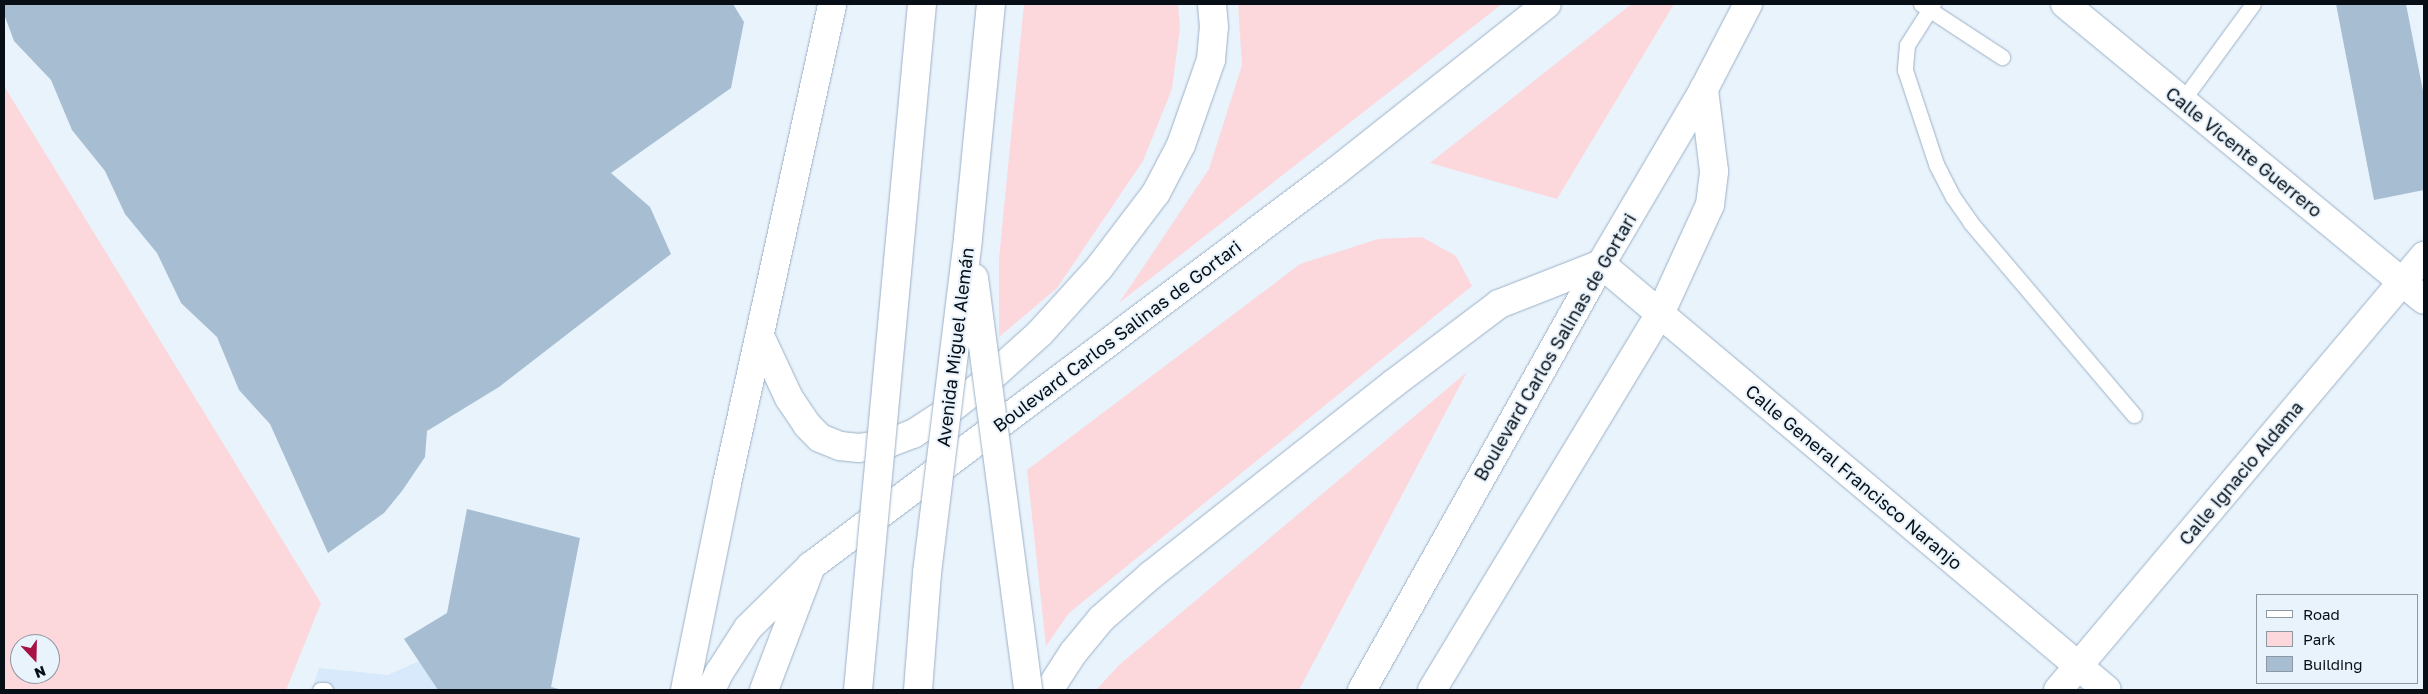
<!DOCTYPE html>
<meta charset="utf-8">
<style>
body{margin:0}
#map{position:relative;width:2428px;height:694px;overflow:hidden;background:#e9f3fc;font-family:"Golos Text",sans-serif}
div>[style]{position:absolute}
.built>*{inset:0;background:#d7e9fa}
.green>*{inset:0;background:#fcd8dc}
.building>*{inset:0;background:#a6bdd2}
.roads{filter:drop-shadow(0 0 1px #9bb1c6) drop-shadow(0 0 1px #9bb1c6)}
.service>*{height:15px;margin:-7.5px;padding:0 7.5px;transform-origin:7.5px;border-radius:7.5px;background:#fff}
.minor>*{height:28px;margin:-14px;padding:0 14px;transform-origin:14px;border-radius:14px;background:#fff}
.primary>*{height:28px;margin:-14px;padding:0 14px;transform-origin:14px;border-radius:14px;background:#fff}
.trunk>*{height:28px;margin:-14px;padding:0 14px;transform-origin:14px;border-radius:14px;background:#fff}
.bridges{filter:drop-shadow(0 0 1px #9bb1c6) drop-shadow(0 0 1px #9bb1c6)}
.trunk-bridge>*{height:28px;margin:-14px;padding:0 14px;transform-origin:14px;border-radius:14px;background:#fff}
span{translate:-50% -50%;white-space:nowrap;text-align:center;line-height:1.15;-webkit-text-stroke:4px #e9f3fc;paint-order:stroke}
.street-label{font-size:18px;color:#070e15}
.frame{position:absolute;inset:0;border:5px solid #070e15;pointer-events:none}
.legend{position:absolute;left:2256px;top:594px;width:162px;height:90px;box-sizing:border-box;background:#e9f3fc;border:1px solid #8f97a0;margin:0;padding:6px 9px;list-style:none;font-size:15px;color:#070e15}
.legend li{display:flex;align-items:center;gap:10px;height:25px}
.legend b{width:25px;border:1px solid #8f97a0}
.north{position:absolute;left:10px;top:634px;width:50px;height:50px;box-sizing:border-box;background:#e9f3fc;border:1px solid #8f97a0;border-radius:50%;rotate:159deg;font-size:14px;font-weight:700;line-height:20px;text-align:center;color:#070e15}
.north::after{content:'';display:block;margin:auto;width:18px;height:22px;background:#a71143;clip-path:polygon(50% 0,100% 100%,50% 72%,0 100%)}
</style>
<div id="map">
<div class="built">
<div style="clip-path:polygon(419px 661px,438px 690px,312px 690px,319px 668px,388px 675px)"></div>
</div>
<div class="green">
<div style="clip-path:polygon(1024px 4px,1178px 4px,1180px 28px,1172px 89px,1143px 161px,1057px 288px,999px 337px,999px 259px)"></div>
<div style="clip-path:polygon(1238px 4px,1502px 4px,1119px 303px,1209px 169px,1242px 65px)"></div>
<div style="clip-path:polygon(1634px 4px,1674px 4px,1557px 199px,1430px 163px,1629px 6px)"></div>
<div style="clip-path:polygon(evenodd,4px 86px,321px 603px,286px 690px,4px 690px,4px 86px,20px 644px,50px 644px,50px 674px,20px 674px,20px 644px)"></div>
<div style="clip-path:polygon(1422px 237px,1456px 256px,1472px 286px,1069px 613px,1046px 646px,1027px 470px,1300px 264px,1378px 239px)"></div>
<div style="clip-path:polygon(1467px 372px,1299px 690px,1096px 690px,1119px 665px)"></div>
</div>
<div class="building">
<div style="clip-path:polygon(4px 4px,733px 4px,744px 22px,731px 88px,611px 173px,650px 207px,671px 254px,499px 387px,427px 431px,425px 457px,402px 491px,384px 513px,328px 553px,270px 424px,239px 390px,217px 337px,181px 303px,157px 253px,125px 214px,105px 171px,72px 130px,51px 80px,14px 41px,4px 14px)"></div>
<div style="clip-path:polygon(2336px 4px,2406px 4px,2424px 96px,2424px 190px,2374px 200px)"></div>
<div style="clip-path:polygon(467px 509px,580px 538px,551px 687px,563px 690px,438px 690px,404px 639px,447px 613px)"></div>
</div>
<div class="roads">
<div class="service">
<div style="left:1921px;top:4px;width:97px;rotate:33.2deg"></div>
<div style="left:1933px;top:4px;width:49px;rotate:122.4deg"></div>
<div style="left:1907px;top:45px;width:25px;rotate:95deg"></div>
<div style="left:1905px;top:70px;width:99px;rotate:71.7deg"></div>
<div style="left:1936px;top:164px;width:37px;rotate:63deg"></div>
<div style="left:1953px;top:197px;width:32px;rotate:55deg"></div>
<div style="left:1971px;top:223px;width:252px;rotate:49.7deg"></div>
<div style="left:2182px;top:101px;width:120px;rotate:-53.8deg"></div>
<div style="left:320px;top:690px;width:5px"></div>
</div>
<div class="minor">
<div style="left:2065px;top:4px;width:465px;rotate:39.5deg"></div>
<div style="left:1601px;top:264px;width:661px;rotate:40.09deg"></div>
<div style="left:1432px;top:690px;width:440px;rotate:-58.8deg"></div>
<div style="left:1660px;top:314px;width:120px;rotate:-65.4deg"></div>
<div style="left:1710px;top:205px;width:34px;rotate:-83deg"></div>
<div style="left:1714px;top:171px;width:83px;rotate:-97deg"></div>
<div style="left:2058px;top:690px;width:568px;rotate:-49.86deg"></div>
</div>
<div class="primary">
<div style="left:711px;top:690px;width:19px;rotate:-65deg"></div>
<div style="left:719px;top:673px;width:54px;rotate:-57.2deg"></div>
<div style="left:748px;top:628px;width:88px;rotate:-44.5deg"></div>
<div style="left:811px;top:566px;width:656px;rotate:-36.94deg"></div>
<div style="left:1335px;top:172px;width:270px;rotate:-38.4deg"></div>
<div style="left:1362px;top:690px;width:488px;rotate:-60.7deg"></div>
<div style="left:1601px;top:264px;width:203px;rotate:-59.5deg"></div>
<div style="left:1704px;top:89px;width:96px;rotate:-62.6deg"></div>
</div>
<div class="trunk">
<div style="left:760px;top:336px;width:68px;rotate:64.9deg"></div>
<div style="left:789px;top:398px;width:32px;rotate:56deg"></div>
<div style="left:807px;top:425px;width:18px;rotate:45deg"></div>
<div style="left:820px;top:438px;width:22px;rotate:22deg"></div>
<div style="left:840px;top:446px;width:19px;rotate:6deg"></div>
<div style="left:859px;top:448px;width:30px;rotate:-9deg"></div>
<div style="left:889px;top:443px;width:26px;rotate:-21deg"></div>
<div style="left:913px;top:434px;width:37px;rotate:-33deg"></div>
<div style="left:944px;top:414px;width:56px;rotate:-37.7deg"></div>
<div style="left:988px;top:380px;width:70px;rotate:-42.1deg"></div>
<div style="left:1040px;top:333px;width:88px;rotate:-47.8deg"></div>
<div style="left:1099px;top:268px;width:94px;rotate:-52.8deg"></div>
<div style="left:1156px;top:193px;width:54px;rotate:-62.5deg"></div>
<div style="left:1181px;top:145px;width:90px;rotate:-70.6deg"></div>
<div style="left:1211px;top:60px;width:33px;rotate:-85deg"></div>
<div style="left:1214px;top:27px;width:23px;rotate:-95deg"></div>
<div style="left:685px;top:690px;width:211px;rotate:-78.5deg"></div>
<div style="left:727px;top:483px;width:490px;rotate:-77.6deg"></div>
<div style="left:764px;top:690px;width:133px;rotate:-69.2deg"></div>
<div style="left:1049px;top:690px;width:44px;rotate:-57deg"></div>
<div style="left:1073px;top:653px;width:44px;rotate:-50.5deg"></div>
<div style="left:1101px;top:619px;width:67px;rotate:-41.3deg"></div>
<div style="left:1151px;top:575px;width:308px;rotate:-38.3deg"></div>
<div style="left:1393px;top:384px;width:133px;rotate:-37deg"></div>
<div style="left:1499px;top:304px;width:110px;rotate:-21.4deg"></div>
</div>
</div>
<div class="bridges">
<div class="trunk-bridge">
<div style="left:974px;top:278px;width:416px;rotate:82.5deg"></div>
<div style="left:858px;top:690px;width:689px;rotate:-84.67deg"></div>
<div style="left:918px;top:690px;width:117px;rotate:-85.6deg"></div>
<div style="left:927px;top:573px;width:337px;rotate:-83deg"></div>
<div style="left:968px;top:238px;width:235px;rotate:-84.4deg"></div>
</div>
</div>
<div class="street-label">
<span style="left:2244px;top:152px;rotate:39deg">Calle Vicente Guerrero</span>
<span style="left:1117px;top:336px;rotate:-37deg">Boulevard Carlos Salinas de Gortari</span>
<span style="left:955px;top:347px;rotate:-83deg">Avenida Miguel Alemán</span>
<span style="left:1555px;top:347px;rotate:-60deg">Boulevard Carlos Salinas de Gortari</span>
<span style="left:2241px;top:473px;rotate:-50deg">Calle Ignacio Aldama</span>
<span style="left:1854px;top:477px;rotate:40deg">Calle General Francisco Naranjo</span>
</div>
<div class="frame"></div>
<ul class="legend">
<li><b style="height:6px;background:#fff"></b>Road</li>
<li><b style="height:14px;background:#fcd8dc"></b>Park</li>
<li><b style="height:14px;background:#a6bdd2"></b>Building</li>
</ul>
<div class="north">N</div>
</div>
